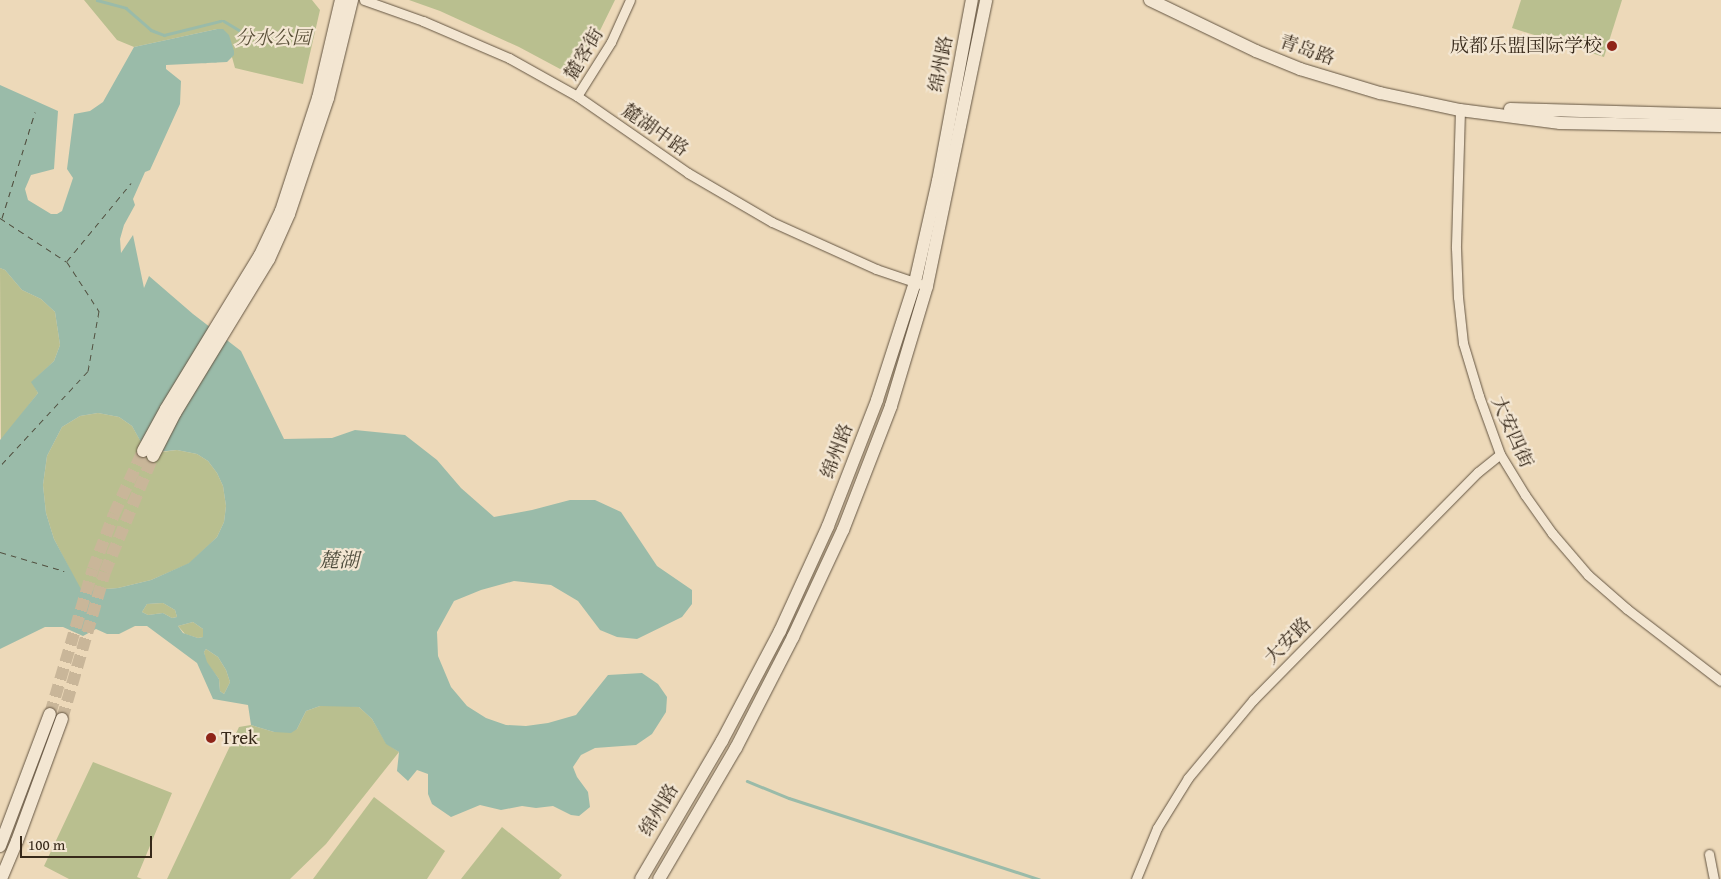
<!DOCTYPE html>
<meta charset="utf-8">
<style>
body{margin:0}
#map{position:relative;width:1721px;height:879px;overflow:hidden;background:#edd9b9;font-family:"Gentium Book Plus","Noto Serif SC",serif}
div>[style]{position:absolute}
.green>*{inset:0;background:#b9bf8f}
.water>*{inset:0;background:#9abba9}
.stream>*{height:2.5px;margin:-1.25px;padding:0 1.25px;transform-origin:1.25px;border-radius:1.25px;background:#9abba9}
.ferry>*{height:1px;margin-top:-0.5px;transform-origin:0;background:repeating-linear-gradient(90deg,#504e3e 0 6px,transparent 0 11px)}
.secondary-tunnel>*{height:12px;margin-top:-6px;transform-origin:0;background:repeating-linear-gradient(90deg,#c9b699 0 12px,transparent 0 18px)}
.roads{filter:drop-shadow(0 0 1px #645542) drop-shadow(0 0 1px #645542)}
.street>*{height:9px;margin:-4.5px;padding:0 4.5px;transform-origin:4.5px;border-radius:4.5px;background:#f3e6d2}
.secondary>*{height:12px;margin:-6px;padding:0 6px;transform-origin:6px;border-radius:6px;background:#f3e6d2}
.dots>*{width:14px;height:14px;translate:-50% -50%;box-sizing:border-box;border:2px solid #f3e6d2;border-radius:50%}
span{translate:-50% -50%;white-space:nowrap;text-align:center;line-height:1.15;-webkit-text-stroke:4.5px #f3e6d2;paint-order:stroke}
.park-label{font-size:19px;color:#584e37;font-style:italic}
.poi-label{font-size:19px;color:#37291a}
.right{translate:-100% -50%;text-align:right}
.left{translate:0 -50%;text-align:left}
.street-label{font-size:19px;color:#37291a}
.water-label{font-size:20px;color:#504e3e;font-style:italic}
.scale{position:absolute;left:20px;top:836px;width:132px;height:22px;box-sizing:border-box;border:2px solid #37291a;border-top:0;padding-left:6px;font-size:15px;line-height:18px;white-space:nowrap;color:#37291a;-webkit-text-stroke:4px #f3e6d2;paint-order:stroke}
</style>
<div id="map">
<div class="green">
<div style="clip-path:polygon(84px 0,312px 0,320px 10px,303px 84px,235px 68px,227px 39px,217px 29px,134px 47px,117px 40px)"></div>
<div style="clip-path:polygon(409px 0,615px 0,583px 65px,562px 70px,519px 47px,440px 11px)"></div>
<div style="clip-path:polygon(1521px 0,1622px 0,1604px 57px,1512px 28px)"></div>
<div style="clip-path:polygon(0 268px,5px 270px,22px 290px,41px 299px,55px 312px,60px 345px,54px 361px,32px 382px,38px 393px,1px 441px)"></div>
<div style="clip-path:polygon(98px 413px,119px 417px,132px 426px,141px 442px,162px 452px,177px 450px,197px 454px,208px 461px,217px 473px,223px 486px,226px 506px,224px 522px,217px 537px,190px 563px,151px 580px,118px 588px,81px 591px,54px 539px,46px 513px,43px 485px,47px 456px,62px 427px,80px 416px)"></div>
<div style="clip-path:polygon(163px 603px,175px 610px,177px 617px,172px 618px,163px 613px,148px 615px,142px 612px,147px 604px)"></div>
<div style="clip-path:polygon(193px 622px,203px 629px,203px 637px,198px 638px,185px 634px,178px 626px)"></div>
<div style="clip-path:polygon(206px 649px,218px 657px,226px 670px,230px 682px,224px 694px,220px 691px,219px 679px,206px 662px,204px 652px)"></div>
<div style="clip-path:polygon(344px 705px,359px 707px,372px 719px,386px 743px,399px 752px,326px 844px,290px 879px,167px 879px,239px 727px,251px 725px,274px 732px,297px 729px,306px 711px,320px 706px)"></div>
<div style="clip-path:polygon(93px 762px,172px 793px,137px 877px,142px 879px,69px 879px,44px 866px)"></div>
<div style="clip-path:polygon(374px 797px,445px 851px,427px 879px,313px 879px)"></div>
<div style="clip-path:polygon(502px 827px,562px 875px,559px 879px,461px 879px)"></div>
</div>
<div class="water">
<div style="clip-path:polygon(evenodd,217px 29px,223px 29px,229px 35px,234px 51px,234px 55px,227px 62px,166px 65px,166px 69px,181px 81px,180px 104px,150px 170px,145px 172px,133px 199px,135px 205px,124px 225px,120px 239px,121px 253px,133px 235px,144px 288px,149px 276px,193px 314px,241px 351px,284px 439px,332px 438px,355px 430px,405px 435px,437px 460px,461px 488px,494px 517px,532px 510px,570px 500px,595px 500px,621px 512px,657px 566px,692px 590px,692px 604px,682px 617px,637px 639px,617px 637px,600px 630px,578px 601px,551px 585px,514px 581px,481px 590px,454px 601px,437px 632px,438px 656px,451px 687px,467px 706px,486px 718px,506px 725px,526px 726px,548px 723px,576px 715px,608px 675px,642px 673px,658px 684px,667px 697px,666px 712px,652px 734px,636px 745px,595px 748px,581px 755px,573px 767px,577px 777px,588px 792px,590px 807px,579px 816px,571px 815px,553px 806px,536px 808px,522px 806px,501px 810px,480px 805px,451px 817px,432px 804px,428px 794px,428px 774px,417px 770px,408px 781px,397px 771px,399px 752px,386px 744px,372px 719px,359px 707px,320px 706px,306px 711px,297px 729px,291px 733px,274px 732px,251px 725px,248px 705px,213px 699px,197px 663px,147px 626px,135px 626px,119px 634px,107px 634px,96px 629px,83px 636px,63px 627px,45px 627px,0 649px,0 440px,38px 393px,31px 382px,54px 361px,60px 345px,55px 312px,41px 299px,22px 290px,5px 270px,0 268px,0 85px,58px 111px,54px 169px,31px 175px,25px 189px,28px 200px,51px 214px,57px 214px,62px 211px,73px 178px,67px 169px,74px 114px,90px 111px,103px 102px,134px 47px,217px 29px,98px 413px,119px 417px,132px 426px,147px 453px,177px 450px,197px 454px,208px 461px,217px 473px,223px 486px,226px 506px,224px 522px,217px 537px,189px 563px,151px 580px,118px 588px,82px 591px,54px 539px,46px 513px,43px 485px,47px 456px,62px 427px,80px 416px,98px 413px,217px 29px,163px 603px,175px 610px,177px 617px,172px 618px,163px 613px,148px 615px,142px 612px,147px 604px,163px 603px,217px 29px,193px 622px,203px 629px,203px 637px,198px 638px,183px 633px,178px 626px,193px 622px,217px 29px,206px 649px,218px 657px,226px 670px,230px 682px,224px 694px,220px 691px,219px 679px,207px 662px,204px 652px,206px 649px)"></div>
</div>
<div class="stream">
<div style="left:97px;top:0;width:30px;rotate:15deg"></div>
<div style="left:126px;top:8px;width:33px;rotate:41deg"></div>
<div style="left:151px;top:30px;width:14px;rotate:21deg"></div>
<div style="left:164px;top:35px;width:58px;rotate:-14deg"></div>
<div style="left:220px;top:21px;width:4px"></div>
<div style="left:224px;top:21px;width:17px;rotate:31deg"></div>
<div style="left:747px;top:781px;width:45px;rotate:22deg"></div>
<div style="left:789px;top:798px;width:263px;rotate:18deg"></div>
</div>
<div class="ferry">
<div style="left:0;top:218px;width:80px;rotate:33.3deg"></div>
<div style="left:67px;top:262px;width:59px;rotate:56.9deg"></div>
<div style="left:99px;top:311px;width:61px;rotate:100.4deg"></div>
<div style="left:88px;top:371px;width:129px;rotate:132.8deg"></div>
<div style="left:2px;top:218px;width:111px;rotate:-72.7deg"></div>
<div style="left:67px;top:261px;width:101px;rotate:-50.6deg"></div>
<div style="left:0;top:552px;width:67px;rotate:16.5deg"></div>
</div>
<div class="secondary-tunnel">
<div style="left:50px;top:714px;width:151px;rotate:-73.5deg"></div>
<div style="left:93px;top:569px;width:59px;rotate:-69.1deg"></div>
<div style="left:114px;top:514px;width:69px;rotate:-65.3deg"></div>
<div style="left:62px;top:719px;width:153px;rotate:-73.7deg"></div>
<div style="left:105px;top:572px;width:126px;rotate:-67.5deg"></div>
</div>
<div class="roads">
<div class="street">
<div style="left:364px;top:0;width:63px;rotate:19.6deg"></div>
<div style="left:423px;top:21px;width:94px;rotate:23.3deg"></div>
<div style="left:509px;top:58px;width:78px;rotate:29.2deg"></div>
<div style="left:577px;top:96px;width:135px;rotate:34.7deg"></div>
<div style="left:688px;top:173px;width:97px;rotate:30.3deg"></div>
<div style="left:772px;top:222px;width:114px;rotate:24.3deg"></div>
<div style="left:876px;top:269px;width:46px;rotate:18.8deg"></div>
<div style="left:577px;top:96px;width:64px;rotate:-57.8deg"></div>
<div style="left:611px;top:42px;width:46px;rotate:-65.7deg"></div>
<div style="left:1460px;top:110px;width:138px;rotate:91.7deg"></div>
<div style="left:1456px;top:248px;width:49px;rotate:87.7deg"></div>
<div style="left:1458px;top:297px;width:46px;rotate:83.8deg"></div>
<div style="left:1463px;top:343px;width:55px;rotate:73.2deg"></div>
<div style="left:1479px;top:396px;width:62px;rotate:70.1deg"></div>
<div style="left:1500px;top:454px;width:48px;rotate:58.6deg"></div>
<div style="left:1525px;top:495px;width:47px;rotate:54.6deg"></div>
<div style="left:1552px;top:533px;width:55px;rotate:49.4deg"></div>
<div style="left:1588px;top:575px;width:52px;rotate:41.1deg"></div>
<div style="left:1627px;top:609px;width:118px;rotate:37.5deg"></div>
<div style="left:1709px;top:854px;width:25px;rotate:79deg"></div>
<div style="left:1136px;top:879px;width:55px;rotate:-67.6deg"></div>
<div style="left:1157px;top:828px;width:59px;rotate:-58.2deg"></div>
<div style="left:1188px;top:778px;width:102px;rotate:-50.2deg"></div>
<div style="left:1253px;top:700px;width:320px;rotate:-45.4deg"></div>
<div style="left:1478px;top:472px;width:28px;rotate:-39deg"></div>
</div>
<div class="secondary">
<div style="left:1150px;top:0;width:118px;rotate:25.7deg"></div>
<div style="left:1256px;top:51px;width:48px;rotate:22.2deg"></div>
<div style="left:1300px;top:69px;width:84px;rotate:16.7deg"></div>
<div style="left:1380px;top:93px;width:82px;rotate:12deg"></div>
<div style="left:1460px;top:110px;width:101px;rotate:7.4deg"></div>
<div style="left:1560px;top:123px;width:161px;rotate:1.1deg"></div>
<div style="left:1510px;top:109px;width:211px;rotate:1.6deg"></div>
<div style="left:143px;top:451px;width:48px;rotate:-61.3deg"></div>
<div style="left:166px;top:409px;width:180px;rotate:-58.6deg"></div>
<div style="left:260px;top:255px;width:49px;rotate:-64.5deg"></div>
<div style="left:281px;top:211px;width:119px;rotate:-71.9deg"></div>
<div style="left:318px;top:98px;width:101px;rotate:-76.8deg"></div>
<div style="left:153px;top:456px;width:48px;rotate:-62.9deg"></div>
<div style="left:175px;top:413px;width:180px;rotate:-58.6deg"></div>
<div style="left:269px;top:259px;width:49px;rotate:-66deg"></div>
<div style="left:289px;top:214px;width:122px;rotate:-71.4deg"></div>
<div style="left:328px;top:98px;width:101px;rotate:-76.2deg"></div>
<div style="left:0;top:846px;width:141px;rotate:-69.3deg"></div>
<div style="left:1px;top:879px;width:41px;rotate:-67.2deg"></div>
<div style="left:17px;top:841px;width:130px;rotate:-69.8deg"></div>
<div style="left:641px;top:879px;width:160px;rotate:-59.6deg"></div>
<div style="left:722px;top:741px;width:124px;rotate:-62.2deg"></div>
<div style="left:780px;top:631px;width:115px;rotate:-65.4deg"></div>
<div style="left:828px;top:526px;width:135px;rotate:-68.7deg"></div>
<div style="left:877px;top:400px;width:124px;rotate:-72.1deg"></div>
<div style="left:915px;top:282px;width:104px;rotate:-77.2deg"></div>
<div style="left:938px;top:181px;width:184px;rotate:-79.4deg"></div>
<div style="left:659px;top:879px;width:152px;rotate:-59.6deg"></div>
<div style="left:736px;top:748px;width:125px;rotate:-62.8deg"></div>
<div style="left:793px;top:637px;width:118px;rotate:-65deg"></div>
<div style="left:843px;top:530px;width:133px;rotate:-68.8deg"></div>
<div style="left:891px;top:406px;width:125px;rotate:-73.3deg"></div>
<div style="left:927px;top:286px;width:292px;rotate:-78.3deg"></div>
</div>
</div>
<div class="dots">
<div style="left:1612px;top:46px;background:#8f2418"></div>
<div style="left:211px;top:738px;background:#8f2418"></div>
</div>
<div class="park-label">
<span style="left:273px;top:38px">分水公园</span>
</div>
<div class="poi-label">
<span class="right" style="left:1602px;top:46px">成都乐盟国际学校</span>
<span class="left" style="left:221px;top:738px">Trek</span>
</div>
<div class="street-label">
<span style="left:1307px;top:50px;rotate:19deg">青岛路</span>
<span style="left:584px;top:54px;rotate:-59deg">麓客街</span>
<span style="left:941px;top:64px;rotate:-79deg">绵州路</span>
<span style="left:655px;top:130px;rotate:35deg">麓湖中路</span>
<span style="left:1512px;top:432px;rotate:66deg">大安四街</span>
<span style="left:837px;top:451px;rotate:-69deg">绵州路</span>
<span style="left:1288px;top:641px;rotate:-45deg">大安路</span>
<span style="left:659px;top:810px;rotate:-59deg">绵州路</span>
</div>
<div class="water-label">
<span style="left:339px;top:559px">麓湖</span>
</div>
<div class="scale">100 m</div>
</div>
